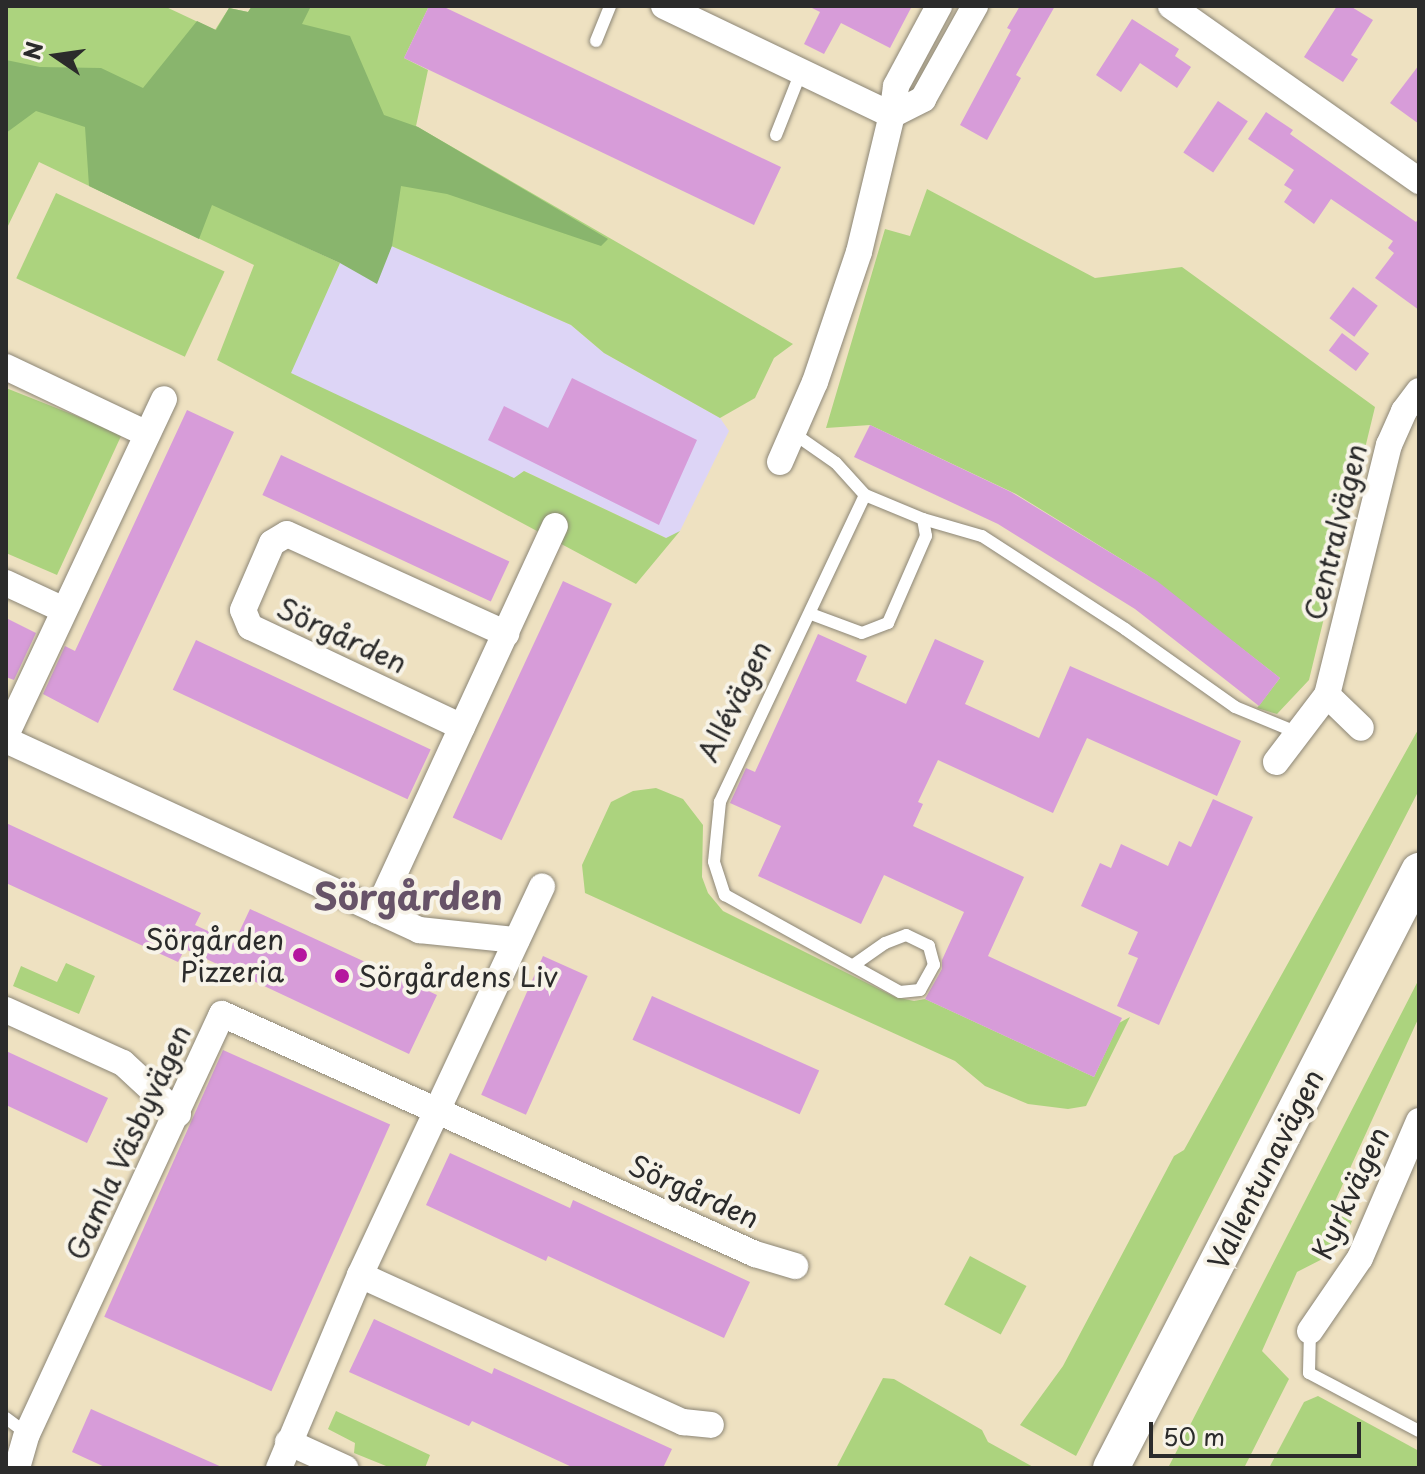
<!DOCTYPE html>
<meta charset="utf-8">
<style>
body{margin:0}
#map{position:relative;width:1425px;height:1474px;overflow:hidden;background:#eee1c1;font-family:"Playpen Sans",sans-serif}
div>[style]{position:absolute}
.built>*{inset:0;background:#ddd5f6}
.green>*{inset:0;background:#acd37e;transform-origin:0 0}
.forest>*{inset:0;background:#89b56d}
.building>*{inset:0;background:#d79cd9;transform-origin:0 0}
.roads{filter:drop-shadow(0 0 2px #8c8676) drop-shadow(0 0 2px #8c8676)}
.lane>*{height:12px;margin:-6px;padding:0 6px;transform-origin:6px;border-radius:6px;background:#fff}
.street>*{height:26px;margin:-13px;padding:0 13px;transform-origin:13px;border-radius:13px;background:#fff}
.secondary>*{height:36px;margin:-18px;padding:0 18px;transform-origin:18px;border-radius:18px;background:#fff}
.dots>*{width:22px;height:22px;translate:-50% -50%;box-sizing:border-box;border:4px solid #f7f3e8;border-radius:50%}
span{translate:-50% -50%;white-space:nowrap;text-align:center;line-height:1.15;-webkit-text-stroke:8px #f7f3e8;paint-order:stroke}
.street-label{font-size:28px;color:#2b2b2b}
.poi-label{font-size:28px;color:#2b2b2b}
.right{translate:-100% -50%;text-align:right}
.left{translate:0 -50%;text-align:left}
.district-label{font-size:36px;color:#675368;font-weight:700}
.frame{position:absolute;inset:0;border:8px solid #2b2b2b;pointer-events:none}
.north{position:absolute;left:16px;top:16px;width:80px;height:80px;-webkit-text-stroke:6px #f7f3e8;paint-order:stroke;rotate:283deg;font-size:22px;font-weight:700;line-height:32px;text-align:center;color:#2b2b2b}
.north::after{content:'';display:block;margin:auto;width:28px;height:36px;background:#2b2b2b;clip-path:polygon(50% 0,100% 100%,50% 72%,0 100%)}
.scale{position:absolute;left:1149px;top:1422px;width:212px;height:36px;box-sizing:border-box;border:4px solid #2b2b2b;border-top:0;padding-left:10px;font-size:24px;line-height:28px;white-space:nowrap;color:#2b2b2b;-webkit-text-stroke:6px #f7f3e8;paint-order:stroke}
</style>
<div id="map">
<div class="built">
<div style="clip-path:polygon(355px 230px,571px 325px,604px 353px,720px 418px,729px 431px,680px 531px,671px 539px,666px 538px,524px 471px,514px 479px,290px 373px)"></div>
</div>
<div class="green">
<div style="clip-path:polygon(6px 6px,164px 6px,215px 30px,229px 8px,248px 12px,252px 6px,429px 6px,404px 58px,428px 70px,416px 126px,793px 344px,774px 358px,755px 398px,720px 418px,604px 353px,571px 325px,355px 230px,212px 204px,340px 263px,291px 373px,514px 478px,524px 471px,666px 538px,680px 531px,636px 584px,217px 360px,254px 265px,39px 162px,6px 230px)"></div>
<div style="clip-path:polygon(927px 189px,1095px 278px,1182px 267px,1375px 407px,1309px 680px,1277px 714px,1257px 708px,1280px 678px,1147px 575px,1016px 494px,870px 425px,826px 428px,885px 229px,910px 236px)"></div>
<div style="left:56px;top:193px;width:186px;height:94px;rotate:25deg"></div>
<div style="clip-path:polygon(6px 388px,122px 434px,57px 575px,6px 553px)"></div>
<div style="clip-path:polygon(1419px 728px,1419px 790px,1076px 1456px,1020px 1425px,1063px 1366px,1174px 1156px,1184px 1150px)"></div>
<div style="clip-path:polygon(656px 788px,683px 799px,703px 825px,702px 877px,708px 893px,723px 911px,895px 997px,914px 1001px,925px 999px,1094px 1077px,1119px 1023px,1130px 1017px,1086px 1106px,1068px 1109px,1028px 1104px,985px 1086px,955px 1061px,585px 893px,582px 865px,611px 802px,633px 791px)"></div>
<div style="clip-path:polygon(66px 963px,95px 976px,79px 1014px,13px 986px,21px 966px,57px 982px)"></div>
<div style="clip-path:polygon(1419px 979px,1419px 1017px,1331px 1210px,1352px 1221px,1340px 1250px,1297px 1272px,1262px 1351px,1289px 1379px,1244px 1468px,1168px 1468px)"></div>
<div style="left:970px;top:1256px;width:64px;height:55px;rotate:28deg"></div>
<div style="clip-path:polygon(883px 1378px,894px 1379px,982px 1430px,988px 1442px,1035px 1468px,836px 1468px)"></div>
<div style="clip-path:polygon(1318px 1396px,1419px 1451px,1419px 1468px,1269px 1468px,1304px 1402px)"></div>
<div style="clip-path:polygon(336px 1411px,430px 1455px,425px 1468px,391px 1468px,354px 1453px,355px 1443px,328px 1429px)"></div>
</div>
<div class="forest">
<div style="clip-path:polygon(252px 6px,311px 6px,302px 24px,350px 36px,384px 115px,418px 127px,608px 239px,601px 246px,447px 194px,401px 186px,392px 246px,377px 284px,340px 263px,212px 205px,199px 239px,89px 186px,85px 127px,36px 111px,6px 133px,6px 60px,40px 67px,101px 68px,143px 88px,197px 21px,216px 30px,229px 8px,248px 12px)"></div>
</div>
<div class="building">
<div style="clip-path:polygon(429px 6px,442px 6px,781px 167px,754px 225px,404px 58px)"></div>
<div style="clip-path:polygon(808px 6px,912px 6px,890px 48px,841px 23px,824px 54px,804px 44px,820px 12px)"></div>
<div style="clip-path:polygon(1020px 6px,1055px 6px,1016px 75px,1021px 78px,987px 140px,960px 125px,1011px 30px,1007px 28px)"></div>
<div style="clip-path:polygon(1337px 6px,1350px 6px,1373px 20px,1351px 55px,1358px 59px,1343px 82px,1304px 57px)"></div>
<div style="clip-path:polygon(1132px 19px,1179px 49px,1175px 56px,1191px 67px,1177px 88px,1140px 63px,1121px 92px,1096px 75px)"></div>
<div style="clip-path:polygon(1419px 65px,1419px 124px,1390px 103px)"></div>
<div style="left:1218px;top:101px;width:36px;height:62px;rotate:34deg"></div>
<div style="clip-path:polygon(1266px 112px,1293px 130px,1290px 134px,1361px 184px,1416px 222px,1419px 218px,1419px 310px,1375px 278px,1394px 253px,1388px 248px,1393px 241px,1331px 199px,1314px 224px,1284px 202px,1292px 190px,1284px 185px,1294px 170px,1248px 139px)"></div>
<div style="left:1353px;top:287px;width:31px;height:39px;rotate:37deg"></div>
<div style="left:1342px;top:333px;width:34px;height:22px;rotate:37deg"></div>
<div style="clip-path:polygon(572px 378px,697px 440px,659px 525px,488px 440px,504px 406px,548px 428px)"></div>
<div style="clip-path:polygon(187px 410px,234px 432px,98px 723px,43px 694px,65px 646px,75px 651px)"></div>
<div style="clip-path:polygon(870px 425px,1011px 492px,1157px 581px,1280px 678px,1259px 706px,1135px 609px,998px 524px,854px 457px)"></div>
<div style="left:281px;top:455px;width:252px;height:44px;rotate:25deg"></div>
<div style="left:563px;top:581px;width:54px;height:261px;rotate:25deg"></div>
<div style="clip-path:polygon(6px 618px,36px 633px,14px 680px,6px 677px)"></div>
<div style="clip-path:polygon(818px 634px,867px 656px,856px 681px,906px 704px,935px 639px,984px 661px,965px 704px,1039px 738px,1070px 666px,1241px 741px,1217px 796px,1087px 738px,1053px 813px,938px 760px,918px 802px,923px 804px,913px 826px,1024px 877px,988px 956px,1122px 1018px,1094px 1077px,925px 999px,942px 969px,942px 960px,964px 912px,884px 875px,861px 924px,758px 876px,781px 826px,730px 803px,746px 768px,755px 772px)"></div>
<div style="left:196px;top:640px;width:259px;height:55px;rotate:25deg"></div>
<div style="clip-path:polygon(1213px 799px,1253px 817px,1159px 1025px,1117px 1006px,1138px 958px,1128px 954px,1138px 932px,1081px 906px,1100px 863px,1111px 868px,1121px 844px,1168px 866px,1179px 841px,1191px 847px)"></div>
<div style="clip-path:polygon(6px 823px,201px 913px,195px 925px,234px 943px,250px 909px,437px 995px,409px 1054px,185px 949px,178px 962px,6px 883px)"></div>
<div style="left:543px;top:956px;width:49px;height:152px;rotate:24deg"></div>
<div style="left:652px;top:996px;width:183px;height:48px;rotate:24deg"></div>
<div style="left:223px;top:1050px;width:183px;height:292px;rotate:24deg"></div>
<div style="clip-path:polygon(6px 1051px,108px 1098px,87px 1143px,6px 1105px)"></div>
<div style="clip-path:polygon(450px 1153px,570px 1208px,573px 1200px,750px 1282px,724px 1338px,548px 1256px,546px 1261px,426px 1205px)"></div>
<div style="clip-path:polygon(374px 1319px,492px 1374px,494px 1368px,672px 1449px,663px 1468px,574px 1468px,472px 1421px,469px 1426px,349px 1372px)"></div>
<div style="clip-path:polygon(91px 1409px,224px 1468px,107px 1468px,72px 1452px)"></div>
</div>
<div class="roads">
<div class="lane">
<div style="left:596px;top:41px;width:38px;rotate:-68deg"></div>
<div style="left:776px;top:135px;width:68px;rotate:-68.4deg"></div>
<div style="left:793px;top:433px;width:52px;rotate:34.9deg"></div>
<div style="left:836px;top:463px;width:43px;rotate:47.8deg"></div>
<div style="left:865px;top:495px;width:340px;rotate:115.3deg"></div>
<div style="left:720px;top:802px;width:60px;rotate:95.7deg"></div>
<div style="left:714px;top:862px;width:35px;rotate:72deg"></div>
<div style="left:725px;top:895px;width:200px;rotate:29deg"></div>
<div style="left:900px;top:992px;width:20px;rotate:-6deg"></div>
<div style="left:920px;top:990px;width:29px;rotate:-61deg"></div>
<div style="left:934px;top:965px;width:20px;rotate:-105deg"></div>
<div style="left:929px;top:946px;width:25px;rotate:-154deg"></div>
<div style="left:906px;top:935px;width:22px;rotate:159deg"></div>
<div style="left:885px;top:943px;width:37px;rotate:145deg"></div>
<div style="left:923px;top:519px;width:61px;rotate:16.1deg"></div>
<div style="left:982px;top:536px;width:171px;rotate:33deg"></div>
<div style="left:1125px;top:629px;width:135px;rotate:35.3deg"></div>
<div style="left:1235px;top:707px;width:68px;rotate:22.4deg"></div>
<div style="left:811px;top:614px;width:54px;rotate:20.4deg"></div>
<div style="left:862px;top:633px;width:28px;rotate:-21deg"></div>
<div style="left:888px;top:623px;width:95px;rotate:-66.4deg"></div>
<div style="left:926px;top:536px;width:17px;rotate:-100deg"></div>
<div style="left:923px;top:519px;width:63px;rotate:-157.5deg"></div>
<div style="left:1310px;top:1331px;width:42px;rotate:91.4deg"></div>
<div style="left:1309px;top:1373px;width:124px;rotate:27.8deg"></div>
<div style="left:6px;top:1418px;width:26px;rotate:37deg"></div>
</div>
<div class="street">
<div style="left:664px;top:6px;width:253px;rotate:25.6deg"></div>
<div style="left:1171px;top:6px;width:304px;rotate:35.2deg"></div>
<div style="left:892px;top:115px;width:35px;rotate:-27deg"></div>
<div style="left:923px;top:99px;width:107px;rotate:-60.8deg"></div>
<div style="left:6px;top:367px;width:156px;rotate:25.4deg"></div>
<div style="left:780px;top:462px;width:87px;rotate:-66.4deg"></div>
<div style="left:815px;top:382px;width:137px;rotate:-71.3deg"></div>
<div style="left:859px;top:252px;width:141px;rotate:-76.5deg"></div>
<div style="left:892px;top:115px;width:29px;rotate:-82deg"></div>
<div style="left:896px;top:86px;width:91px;rotate:-61.7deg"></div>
<div style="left:6px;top:583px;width:64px;rotate:25deg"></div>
<div style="left:1327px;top:695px;width:47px;rotate:44.1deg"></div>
<div style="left:462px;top:727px;width:234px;rotate:-154.7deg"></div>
<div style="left:250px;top:627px;width:18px;rotate:-112deg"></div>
<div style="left:243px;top:610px;width:73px;rotate:-66.6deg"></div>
<div style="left:272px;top:543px;width:17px;rotate:-31deg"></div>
<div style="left:287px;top:534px;width:241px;rotate:24.5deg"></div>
<div style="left:6px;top:735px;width:371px;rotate:-64.8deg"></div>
<div style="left:6px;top:740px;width:455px;rotate:24.7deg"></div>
<div style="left:419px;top:930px;width:98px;rotate:5.9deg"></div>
<div style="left:1276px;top:762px;width:84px;rotate:-52.7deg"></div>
<div style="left:1327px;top:695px;width:258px;rotate:-76.1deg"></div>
<div style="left:1389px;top:445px;width:37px;rotate:-66deg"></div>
<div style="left:1404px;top:411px;width:25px;rotate:-53deg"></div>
<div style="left:377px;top:911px;width:424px;rotate:-65.2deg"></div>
<div style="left:6px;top:1010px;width:128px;rotate:24.4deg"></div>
<div style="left:123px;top:1063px;width:75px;rotate:42.8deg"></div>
<div style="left:360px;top:1275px;width:355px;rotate:24.5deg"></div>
<div style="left:683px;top:1422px;width:28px;rotate:6deg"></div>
<div style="left:1310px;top:1331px;width:88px;rotate:-55.6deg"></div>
<div style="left:1360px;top:1258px;width:149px;rotate:-66.7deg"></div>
<div style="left:288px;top:1442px;width:63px;rotate:24.5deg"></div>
<div style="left:17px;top:1468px;width:35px;rotate:-74deg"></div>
<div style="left:27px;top:1434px;width:463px;rotate:-65.1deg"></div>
<div style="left:222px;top:1014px;width:585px;rotate:24.24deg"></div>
<div style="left:755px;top:1254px;width:42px;rotate:16.7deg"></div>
<div style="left:279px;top:1468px;width:209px;rotate:-67.2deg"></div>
<div style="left:360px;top:1275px;width:429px;rotate:-64.9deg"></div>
</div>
<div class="secondary">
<div style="left:1111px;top:1468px;width:672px;rotate:-62.71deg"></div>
</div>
</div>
<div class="dots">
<div style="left:300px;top:955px;background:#b5179e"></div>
<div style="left:342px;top:976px;background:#b5179e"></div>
</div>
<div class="street-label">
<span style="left:1335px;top:532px;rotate:-76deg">Centralvägen</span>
<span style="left:342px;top:635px;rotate:25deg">Sörgården</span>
<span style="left:734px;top:701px;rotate:-64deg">Allévägen</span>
<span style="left:128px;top:1142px;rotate:-65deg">Gamla Väsbyvägen</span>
<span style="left:1265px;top:1169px;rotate:-63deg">Vallentunavägen</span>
<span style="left:694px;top:1191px;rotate:24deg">Sörgården</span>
<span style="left:1350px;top:1193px;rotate:-65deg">Kyrkvägen</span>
</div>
<div class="poi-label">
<span class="right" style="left:284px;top:955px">Sörgården<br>Pizzeria</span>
<span class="left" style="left:358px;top:976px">Sörgårdens Liv</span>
</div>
<div class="district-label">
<span style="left:408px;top:896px">Sörgården</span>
</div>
<div class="frame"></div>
<div class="north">N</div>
<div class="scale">50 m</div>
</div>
